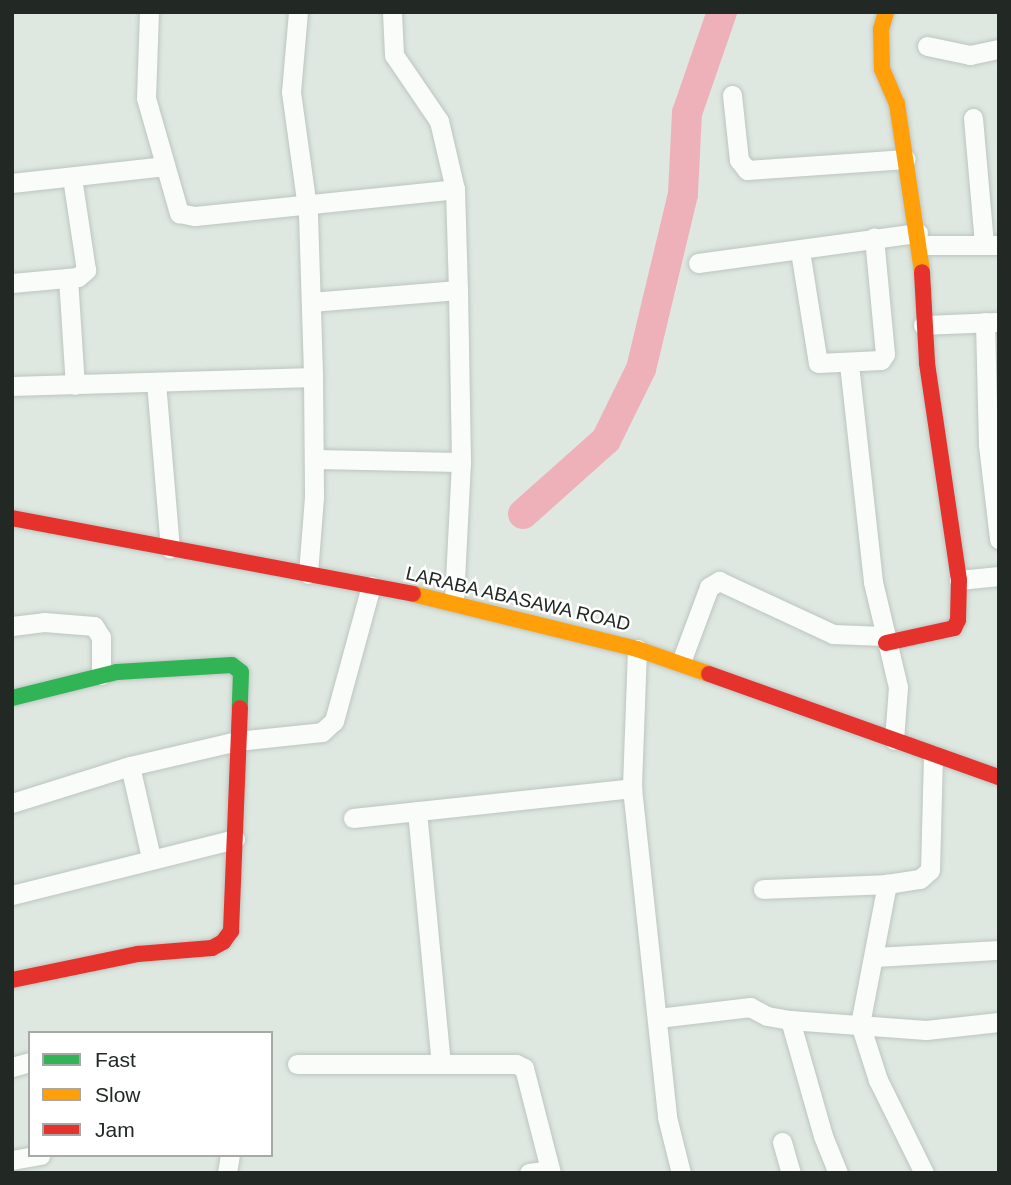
<!DOCTYPE html>
<style>
body{margin:0}
#map{position:relative;width:1011px;height:1185px;overflow:hidden;background:#dee8e1;font-family:Helvetica,sans-serif}
div>[style]{position:absolute}
.river>*{height:30px;margin:-15px;padding:0 15px;transform-origin:15px;border-radius:15px;background:#eeb1b9}
.roads{filter:drop-shadow(0 0 2px #bdc5bf) drop-shadow(0 0 2px #bdc5bf)}
.street>*{height:19px;margin:-9.5px;padding:0 9.5px;transform-origin:9.5px;border-radius:9.5px;background:#fafcfa}
.fast>*{height:16px;margin:-8px;padding:0 8px;transform-origin:8px;border-radius:8px;background:#30b455}
.slow>*{height:16px;margin:-8px;padding:0 8px;transform-origin:8px;border-radius:8px;background:#ff9f0a}
.jam>*{height:16px;margin:-8px;padding:0 8px;transform-origin:8px;border-radius:8px;background:#e5322d}
span{translate:-50% -50%;white-space:nowrap;text-align:center;line-height:1.15;-webkit-text-stroke:5px #fff;paint-order:stroke}
.street-label{font-size:19px;color:#222924}
.frame{position:absolute;inset:0;border:14px solid #222924;pointer-events:none}
.legend{position:absolute;left:28px;top:1031px;width:245px;height:126px;box-sizing:border-box;background:#fff;border:2px solid #a7a9a7;margin:0;padding:9px 12px;list-style:none;font-size:21px;color:#222924}
.legend li{display:flex;align-items:center;gap:14px;height:35px}
.legend b{width:35px;border:2px solid #a7a9a7}
</style>
<div id="map">
<div class="river">
<div style="left:523px;top:514px;width:111px;rotate:-41.7deg"></div>
<div style="left:606px;top:440px;width:79px;rotate:-63.8deg"></div>
<div style="left:641px;top:369px;width:180px;rotate:-76.5deg"></div>
<div style="left:683px;top:194px;width:81px;rotate:-87.2deg"></div>
<div style="left:687px;top:113px;width:107px;rotate:-70.9deg"></div>
</div>
<div class="roads">
<div class="street">
<div style="left:149px;top:12px;width:86px;rotate:92deg"></div>
<div style="left:146px;top:98px;width:120px;rotate:74deg"></div>
<div style="left:179px;top:213px;width:16px;rotate:11deg"></div>
<div style="left:195px;top:216px;width:261px;rotate:-5.9deg"></div>
<div style="left:298px;top:12px;width:80px;rotate:95deg"></div>
<div style="left:291px;top:92px;width:123px;rotate:82.1deg"></div>
<div style="left:308px;top:214px;width:163px;rotate:88.2deg"></div>
<div style="left:313px;top:377px;width:120px;rotate:89.5deg"></div>
<div style="left:314px;top:497px;width:77px;rotate:94.5deg"></div>
<div style="left:392px;top:12px;width:43px;rotate:87.3deg"></div>
<div style="left:394px;top:55px;width:80px;rotate:55.7deg"></div>
<div style="left:439px;top:121px;width:70px;rotate:76.8deg"></div>
<div style="left:455px;top:189px;width:101px;rotate:88.3deg"></div>
<div style="left:927px;top:46px;width:44px;rotate:11.8deg"></div>
<div style="left:970px;top:55px;width:30px;rotate:-12deg"></div>
<div style="left:732px;top:95px;width:65px;rotate:83.9deg"></div>
<div style="left:739px;top:160px;width:13px;rotate:51deg"></div>
<div style="left:747px;top:170px;width:159px;rotate:-4deg"></div>
<div style="left:973px;top:118px;width:127px;rotate:85deg"></div>
<div style="left:12px;top:183px;width:154px;rotate:-6.3deg"></div>
<div style="left:920px;top:245px;width:79px"></div>
<div style="left:800px;top:251px;width:113px;rotate:80.9deg"></div>
<div style="left:818px;top:363px;width:63px;rotate:-2.7deg"></div>
<div style="left:881px;top:360px;width:7px;rotate:-56deg"></div>
<div style="left:885px;top:354px;width:117px;rotate:-95.4deg"></div>
<div style="left:698px;top:263px;width:222px;rotate:-7.8deg"></div>
<div style="left:68px;top:278px;width:107px;rotate:86.3deg"></div>
<div style="left:12px;top:283px;width:66px;rotate:-5.2deg"></div>
<div style="left:78px;top:277px;width:11px;rotate:-41deg"></div>
<div style="left:86px;top:270px;width:94px;rotate:-98.6deg"></div>
<div style="left:311px;top:302px;width:147px;rotate:-4.7deg"></div>
<div style="left:458px;top:290px;width:172px;rotate:89deg"></div>
<div style="left:461px;top:462px;width:140px;rotate:92.9deg"></div>
<div style="left:985px;top:322px;width:123px;rotate:88.6deg"></div>
<div style="left:988px;top:445px;width:95px;rotate:83.3deg"></div>
<div style="left:923px;top:325px;width:76px;rotate:-2.3deg"></div>
<div style="left:849px;top:364px;width:219px;rotate:83.7deg"></div>
<div style="left:873px;top:582px;width:108px;rotate:76.6deg"></div>
<div style="left:898px;top:687px;width:53px;rotate:94.3deg"></div>
<div style="left:156px;top:382px;width:167px;rotate:85.2deg"></div>
<div style="left:12px;top:386px;width:301px;rotate:-1.7deg"></div>
<div style="left:314px;top:459px;width:147px;rotate:1.2deg"></div>
<div style="left:959px;top:580px;width:40px;rotate:-5.7deg"></div>
<div style="left:12px;top:626px;width:32px;rotate:-7deg"></div>
<div style="left:44px;top:622px;width:50px;rotate:4.6deg"></div>
<div style="left:94px;top:626px;width:13px;rotate:58deg"></div>
<div style="left:101px;top:637px;width:38px;rotate:90deg"></div>
<div style="left:637px;top:649px;width:139px;rotate:92.1deg"></div>
<div style="left:632px;top:788px;width:331px;rotate:83.9deg"></div>
<div style="left:667px;top:1117px;width:58px;rotate:76deg"></div>
<div style="left:681px;top:662px;width:80px;rotate:-69.5deg"></div>
<div style="left:709px;top:587px;width:12px;rotate:-31deg"></div>
<div style="left:719px;top:581px;width:126px;rotate:24.9deg"></div>
<div style="left:833px;top:634px;width:51px;rotate:2.2deg"></div>
<div style="left:130px;top:766px;width:94px;rotate:77.1deg"></div>
<div style="left:12px;top:803px;width:124px;rotate:-17.4deg"></div>
<div style="left:130px;top:766px;width:110px;rotate:-13.2deg"></div>
<div style="left:237px;top:741px;width:85px;rotate:-6deg"></div>
<div style="left:322px;top:732px;width:16px;rotate:-43deg"></div>
<div style="left:334px;top:721px;width:140px;rotate:-74.7deg"></div>
<div style="left:417px;top:811px;width:253px;rotate:84.6deg"></div>
<div style="left:353px;top:818px;width:281px;rotate:-6.1deg"></div>
<div style="left:763px;top:889px;width:124px;rotate:-2.3deg"></div>
<div style="left:12px;top:895px;width:230px;rotate:-14.1deg"></div>
<div style="left:876px;top:957px;width:123px;rotate:-3.3deg"></div>
<div style="left:658px;top:1018px;width:93px;rotate:-6.8deg"></div>
<div style="left:750px;top:1007px;width:19px;rotate:28deg"></div>
<div style="left:767px;top:1016px;width:23px;rotate:10deg"></div>
<div style="left:790px;top:1020px;width:136px;rotate:4.2deg"></div>
<div style="left:926px;top:1030px;width:73px;rotate:-6.3deg"></div>
<div style="left:790px;top:1020px;width:121px;rotate:74.1deg"></div>
<div style="left:823px;top:1136px;width:40px;rotate:68deg"></div>
<div style="left:297px;top:1064px;width:219px"></div>
<div style="left:516px;top:1064px;width:9px;rotate:27deg"></div>
<div style="left:524px;top:1068px;width:108px;rotate:75.6deg"></div>
<div style="left:12px;top:1067px;width:19px;rotate:-16deg"></div>
<div style="left:782px;top:1142px;width:32px;rotate:74deg"></div>
<div style="left:12px;top:1160px;width:29px;rotate:-10deg"></div>
<div style="left:227px;top:1173px;width:18px;rotate:-81deg"></div>
<div style="left:529px;top:1173px;width:21px;rotate:-8deg"></div>
<div style="left:924px;top:1173px;width:104px;rotate:-116.3deg"></div>
<div style="left:878px;top:1080px;width:59px;rotate:-107.8deg"></div>
<div style="left:860px;top:1024px;width:143px;rotate:-79.1deg"></div>
<div style="left:887px;top:884px;width:33px;rotate:-9deg"></div>
<div style="left:920px;top:879px;width:13px;rotate:-42deg"></div>
<div style="left:930px;top:870px;width:115px;rotate:-88.5deg"></div>
</div>
<div class="fast">
<div style="left:12px;top:698px;width:108px;rotate:-13.9deg"></div>
<div style="left:117px;top:672px;width:115px;rotate:-3.5deg"></div>
<div style="left:232px;top:665px;width:11px;rotate:38deg"></div>
<div style="left:241px;top:672px;width:36px;rotate:92deg"></div>
</div>
<div class="slow">
<div style="left:886px;top:12px;width:18px;rotate:106deg"></div>
<div style="left:881px;top:29px;width:40px;rotate:88.6deg"></div>
<div style="left:882px;top:69px;width:38px;rotate:67deg"></div>
<div style="left:897px;top:104px;width:170px;rotate:81.5deg"></div>
<div style="left:413px;top:594px;width:231px;rotate:13.8deg"></div>
<div style="left:637px;top:649px;width:76px;rotate:19.1deg"></div>
</div>
<div class="jam">
<div style="left:12px;top:518px;width:408px;rotate:10.7deg"></div>
<div style="left:886px;top:643px;width:70px;rotate:-12.4deg"></div>
<div style="left:954px;top:628px;width:9px;rotate:-63deg"></div>
<div style="left:958px;top:620px;width:40px;rotate:-88.6deg"></div>
<div style="left:959px;top:580px;width:220px;rotate:-98.4deg"></div>
<div style="left:927px;top:362px;width:90px;rotate:-93.2deg"></div>
<div style="left:709px;top:674px;width:308px;rotate:19.6deg"></div>
<div style="left:12px;top:980px;width:129px;rotate:-11.7deg"></div>
<div style="left:138px;top:954px;width:74px;rotate:-4.6deg"></div>
<div style="left:212px;top:948px;width:13px;rotate:-29deg"></div>
<div style="left:223px;top:942px;width:14px;rotate:-54deg"></div>
<div style="left:231px;top:931px;width:223px;rotate:-87.7deg"></div>
</div>
</div>
<div class="street-label">
<span style="left:518px;top:599px;rotate:13deg">LARABA ABASAWA ROAD</span>
</div>
<div class="frame"></div>
<ul class="legend">
<li><b style="height:9px;background:#30b455"></b>Fast</li>
<li><b style="height:9px;background:#ff9f0a"></b>Slow</li>
<li><b style="height:9px;background:#e5322d"></b>Jam</li>
</ul>
</div>
